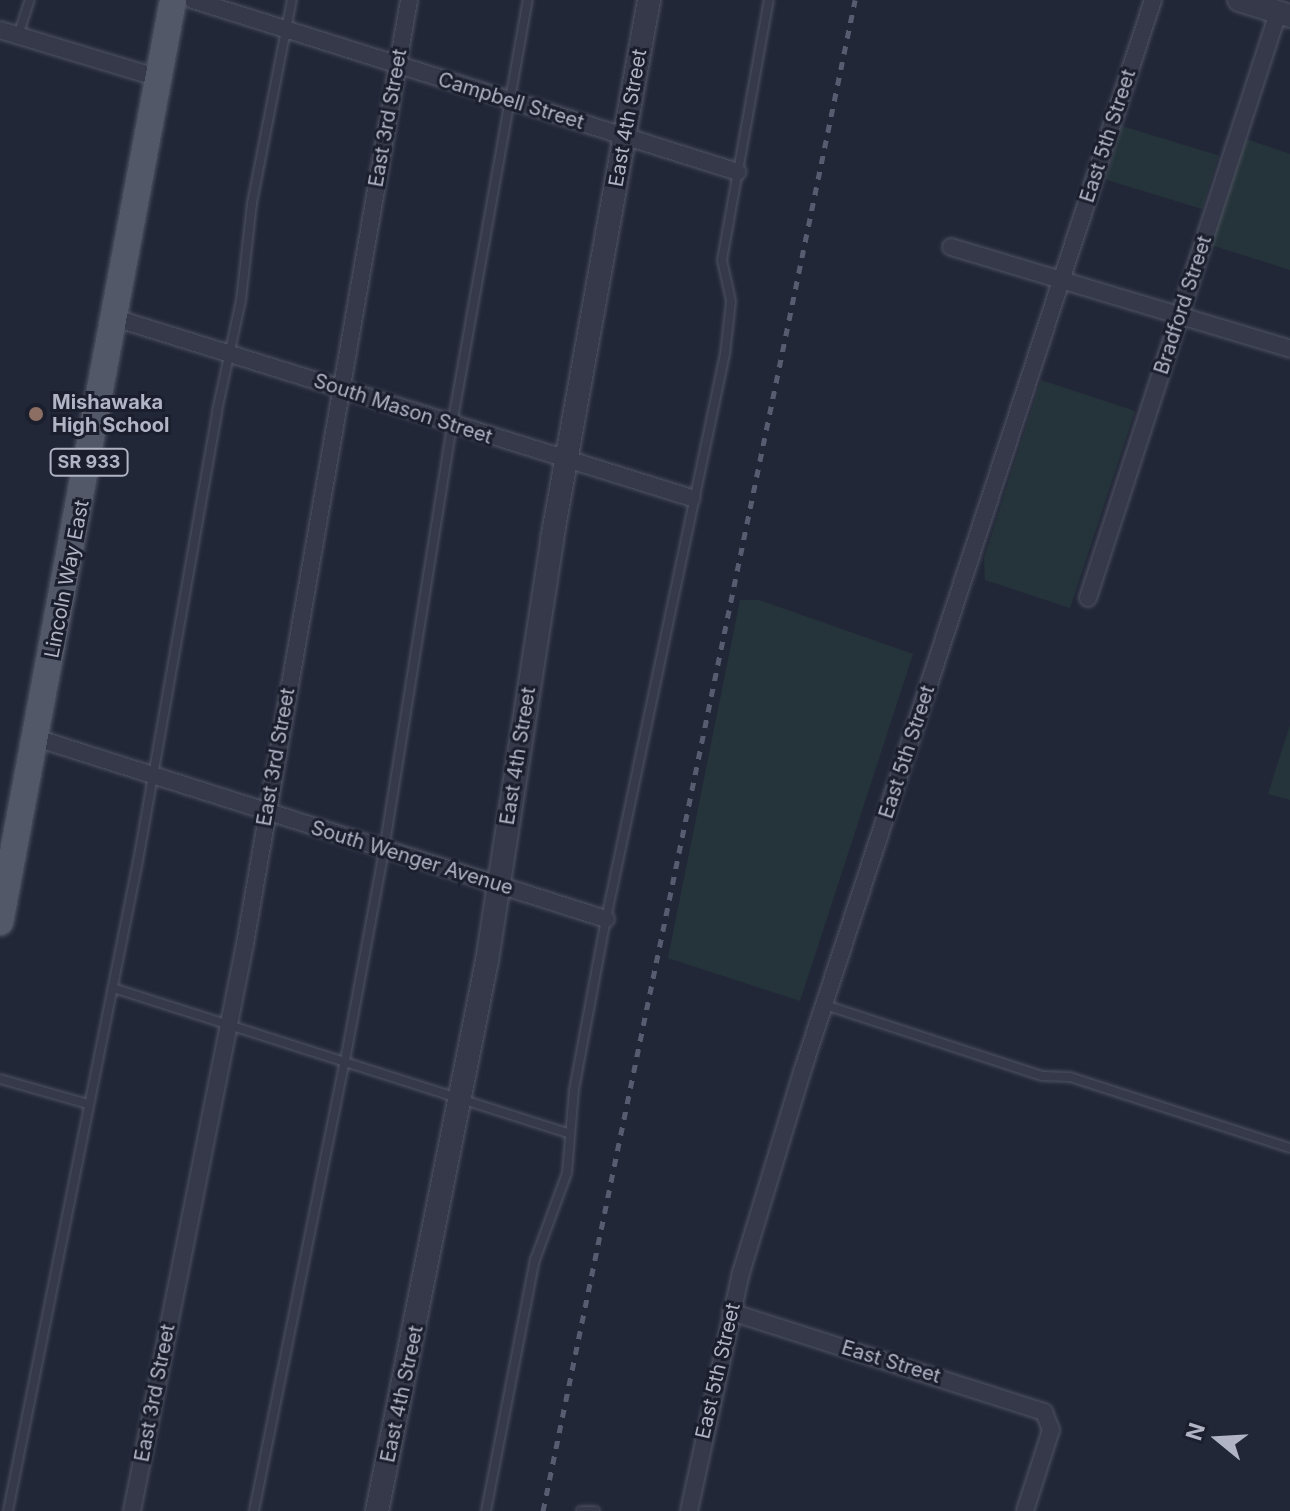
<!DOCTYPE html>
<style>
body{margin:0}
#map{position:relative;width:1290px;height:1511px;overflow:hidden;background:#222738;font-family:Inter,sans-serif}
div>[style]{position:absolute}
.green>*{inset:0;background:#25343a;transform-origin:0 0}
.roads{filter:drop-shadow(0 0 2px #505463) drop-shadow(0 0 2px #505463)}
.service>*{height:8px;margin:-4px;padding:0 4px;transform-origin:4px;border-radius:4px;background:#353949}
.minor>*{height:16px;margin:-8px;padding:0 8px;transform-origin:8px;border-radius:8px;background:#353949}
.tertiary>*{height:22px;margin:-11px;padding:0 11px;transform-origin:11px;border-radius:11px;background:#353949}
.primary>*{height:26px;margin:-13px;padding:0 13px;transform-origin:13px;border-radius:13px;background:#535869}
.rail>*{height:5px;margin-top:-2.5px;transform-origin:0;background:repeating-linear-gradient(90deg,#575c70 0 8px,transparent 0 16px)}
.dots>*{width:22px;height:22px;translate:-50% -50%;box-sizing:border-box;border:4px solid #1b1f2d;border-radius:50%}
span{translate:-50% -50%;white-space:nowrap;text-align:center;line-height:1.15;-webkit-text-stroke:6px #1b1f2d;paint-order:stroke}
.shield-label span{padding:2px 6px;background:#1b1f2d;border:2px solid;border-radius:6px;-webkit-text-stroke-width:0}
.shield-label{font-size:18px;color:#b0b4c5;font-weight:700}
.street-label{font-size:20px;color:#b0b4c5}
.poi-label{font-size:20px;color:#b0b4c5;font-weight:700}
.left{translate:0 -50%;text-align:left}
.north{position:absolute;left:1178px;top:1399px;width:80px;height:80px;-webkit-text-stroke:6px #1b1f2d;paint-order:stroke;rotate:288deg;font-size:22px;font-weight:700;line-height:32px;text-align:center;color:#b0b4c5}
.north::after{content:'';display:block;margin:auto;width:28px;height:36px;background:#b0b4c5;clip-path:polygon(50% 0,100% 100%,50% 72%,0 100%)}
</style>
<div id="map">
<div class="green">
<div style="left:1122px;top:126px;width:101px;height:56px;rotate:17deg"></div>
<div style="clip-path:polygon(1246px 139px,1290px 154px,1290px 270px,1211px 245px)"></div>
<div style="clip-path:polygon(1041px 380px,1135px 411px,1070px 608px,985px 580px,984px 558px)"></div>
<div style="clip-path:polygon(740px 600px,759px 600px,913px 654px,800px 1001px,668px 958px)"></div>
<div style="clip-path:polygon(1290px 725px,1290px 800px,1268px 794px)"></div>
</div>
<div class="roads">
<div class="service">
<div style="left:18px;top:36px;width:38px;rotate:-72deg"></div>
<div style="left:113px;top:988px;width:478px;rotate:17.7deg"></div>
<div style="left:825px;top:1005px;width:228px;rotate:18.1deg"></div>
<div style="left:1042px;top:1076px;width:28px;rotate:2deg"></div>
<div style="left:1070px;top:1077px;width:231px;rotate:17.9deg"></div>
<div style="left:0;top:1079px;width:91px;rotate:15.9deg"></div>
<div style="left:8px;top:1511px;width:663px;rotate:-78.69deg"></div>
<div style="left:138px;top:861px;width:457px;rotate:-80deg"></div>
<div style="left:217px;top:411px;width:114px;rotate:-77.8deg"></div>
<div style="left:241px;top:300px;width:98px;rotate:-83.5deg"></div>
<div style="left:252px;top:203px;width:207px;rotate:-78.9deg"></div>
<div style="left:254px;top:1511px;width:459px;rotate:-78.6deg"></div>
<div style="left:345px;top:1061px;width:215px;rotate:-79.5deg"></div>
<div style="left:384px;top:850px;width:430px;rotate:-80.9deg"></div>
<div style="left:452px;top:425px;width:432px;rotate:-79.9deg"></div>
<div style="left:486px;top:1511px;width:256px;rotate:-79deg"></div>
<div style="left:535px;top:1260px;width:93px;rotate:-69.8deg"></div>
<div style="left:567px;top:1173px;width:83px;rotate:-85.2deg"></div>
<div style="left:574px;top:1090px;width:174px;rotate:-79.4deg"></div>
<div style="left:606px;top:919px;width:577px;rotate:-78.11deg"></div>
<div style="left:725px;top:354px;width:53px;rotate:-83.5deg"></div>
<div style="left:731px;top:301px;width:42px;rotate:-102.4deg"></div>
<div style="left:722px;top:260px;width:264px;rotate:-79.8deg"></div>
<div style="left:581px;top:1511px;width:14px"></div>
</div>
<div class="minor">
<div style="left:193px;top:0;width:571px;rotate:17.52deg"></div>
<div style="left:0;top:30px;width:166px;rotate:16.8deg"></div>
<div style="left:951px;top:247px;width:354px;rotate:16.7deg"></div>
<div style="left:115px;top:318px;width:604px;rotate:17.33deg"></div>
<div style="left:1088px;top:598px;width:615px;rotate:-72.01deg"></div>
<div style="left:36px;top:738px;width:598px;rotate:17.62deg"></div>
<div style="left:731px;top:1312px;width:329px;rotate:17.7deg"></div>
<div style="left:1044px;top:1412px;width:19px;rotate:69deg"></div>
<div style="left:1051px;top:1430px;width:85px;rotate:107.8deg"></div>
<div style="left:132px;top:1511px;width:578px;rotate:-78.73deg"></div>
<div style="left:245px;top:944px;width:958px;rotate:-80.14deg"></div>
<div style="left:689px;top:1511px;width:244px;rotate:-77.7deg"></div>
<div style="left:741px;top:1273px;width:210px;rotate:-73.1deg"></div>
<div style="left:802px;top:1072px;width:1128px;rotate:-71.87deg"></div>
</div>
<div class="tertiary">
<div style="left:1239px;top:0;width:53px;rotate:17.4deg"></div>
<div style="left:377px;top:1511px;width:561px;rotate:-78.69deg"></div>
<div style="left:487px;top:961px;width:427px;rotate:-81.2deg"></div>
<div style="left:552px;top:539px;width:548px;rotate:-79.8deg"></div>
</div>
<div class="primary">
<div style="left:0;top:922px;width:938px;rotate:-79.37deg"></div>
</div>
</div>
<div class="rail">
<div style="left:543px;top:1511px;width:1543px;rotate:-78.33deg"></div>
</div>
<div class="dots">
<div style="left:36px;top:414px;background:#8d6e63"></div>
</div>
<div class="shield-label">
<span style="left:89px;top:462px">SR 933</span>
</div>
<div class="street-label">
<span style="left:511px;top:101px;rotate:17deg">Campbell Street</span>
<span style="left:388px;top:118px;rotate:-80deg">East 3rd Street</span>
<span style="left:628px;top:118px;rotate:-80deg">East 4th Street</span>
<span style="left:1108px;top:136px;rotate:-72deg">East 5th Street</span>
<span style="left:1183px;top:305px;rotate:-72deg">Bradford Street</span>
<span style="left:403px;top:409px;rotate:18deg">South Mason Street</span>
<span style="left:67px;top:579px;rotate:-79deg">Lincoln Way East</span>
<span style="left:907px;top:752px;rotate:-72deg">East 5th Street</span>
<span style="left:518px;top:756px;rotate:-81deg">East 4th Street</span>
<span style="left:276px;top:757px;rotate:-80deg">East 3rd Street</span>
<span style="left:412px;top:858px;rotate:17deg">South Wenger Avenue</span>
<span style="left:891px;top:1362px;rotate:17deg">East Street</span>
<span style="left:718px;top:1371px;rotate:-77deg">East 5th Street</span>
<span style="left:155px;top:1393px;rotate:-79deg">East 3rd Street</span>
<span style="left:402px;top:1394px;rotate:-78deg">East 4th Street</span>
</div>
<div class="poi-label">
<span class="left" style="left:52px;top:414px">Mishawaka<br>High School</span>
</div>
<div class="north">N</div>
</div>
